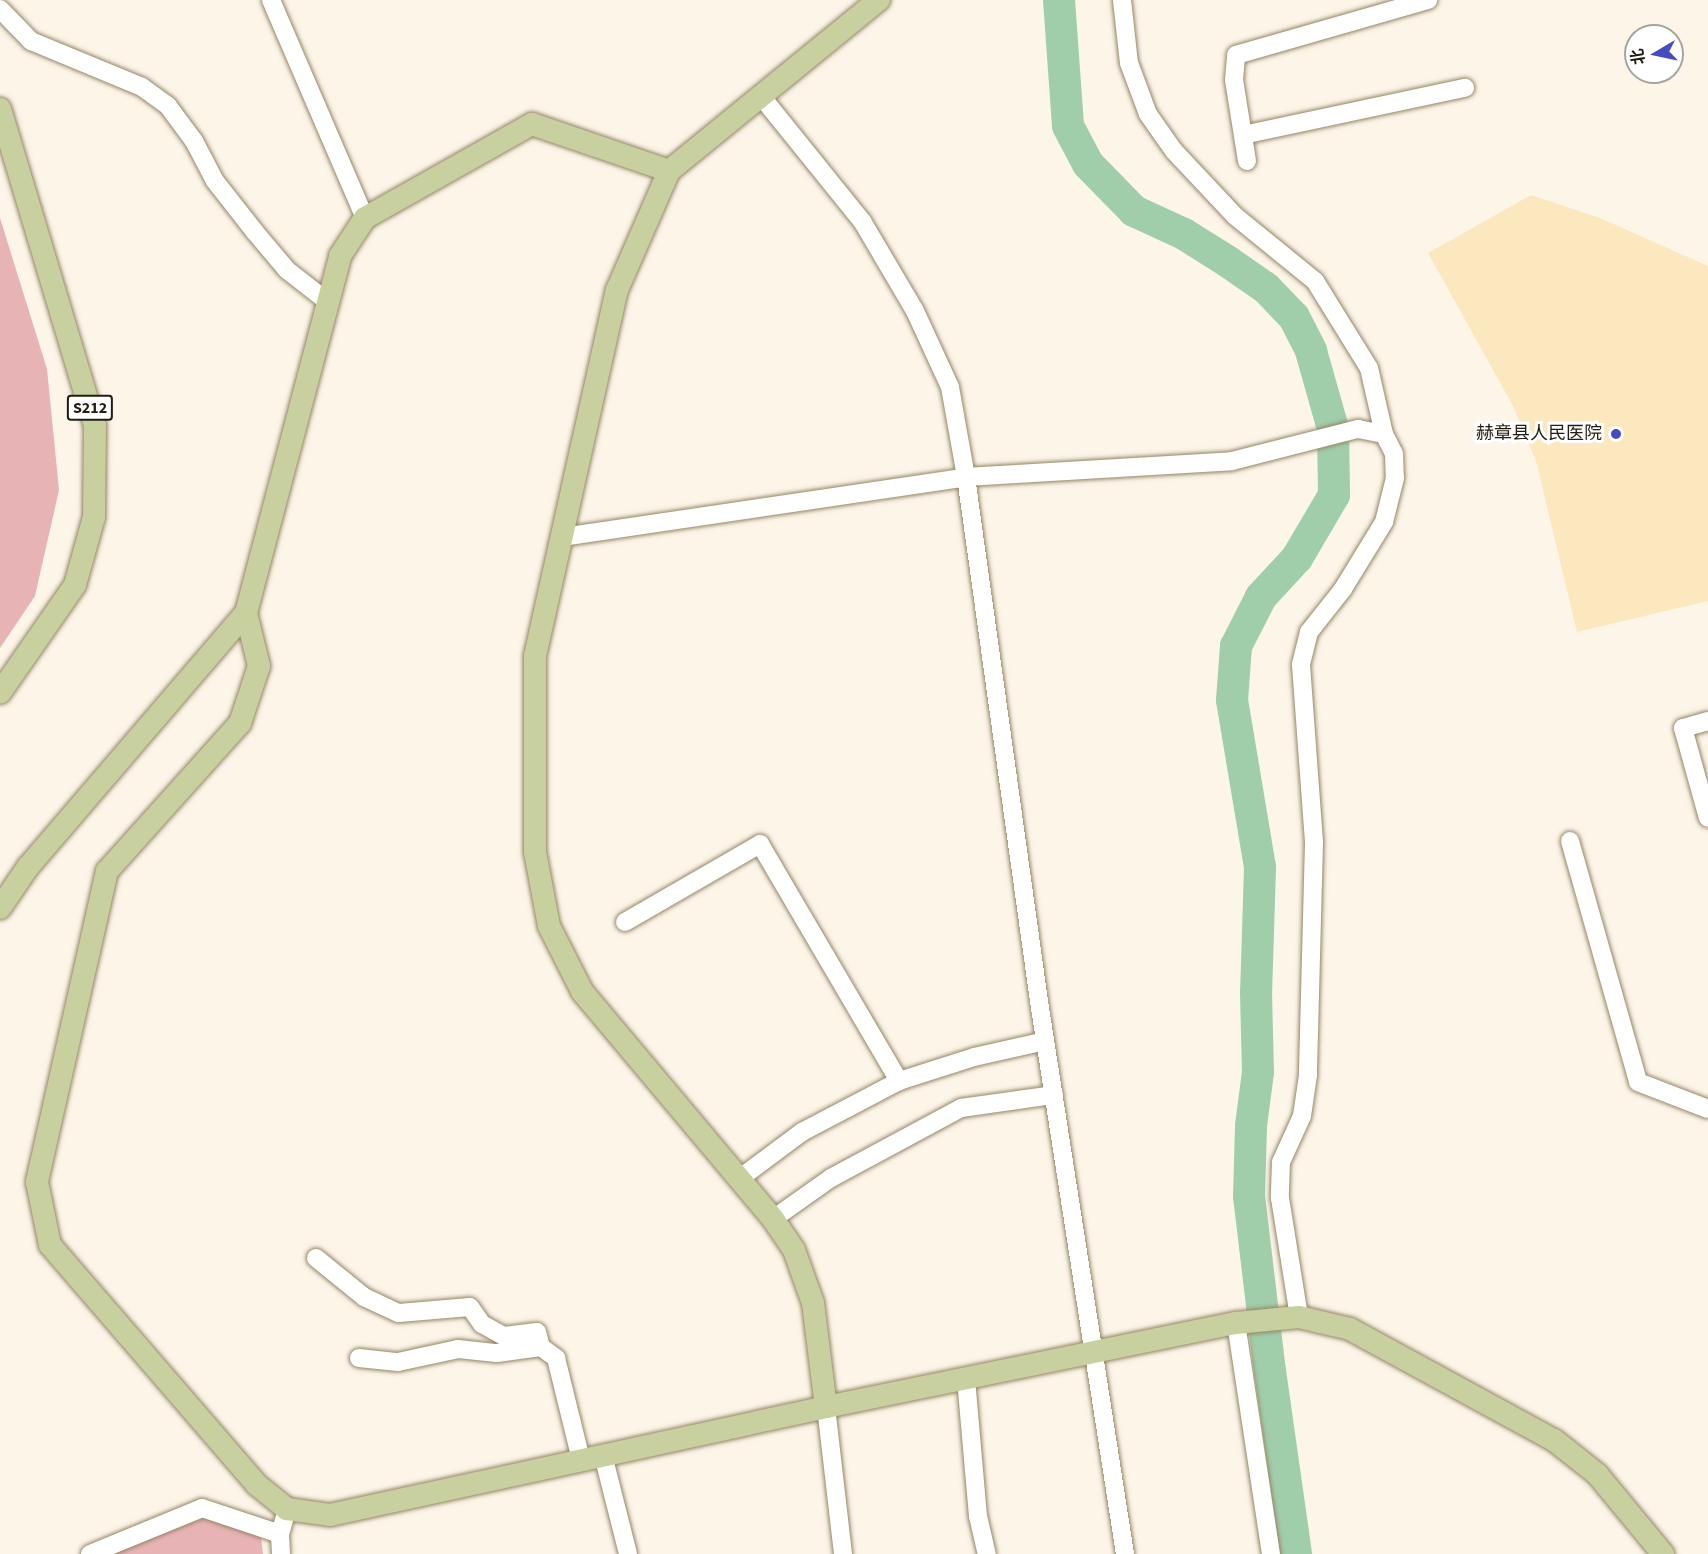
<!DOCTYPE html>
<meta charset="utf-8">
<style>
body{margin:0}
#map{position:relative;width:1708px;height:1554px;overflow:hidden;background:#fcf5e8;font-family:"Source Sans 3","Noto Sans SC",sans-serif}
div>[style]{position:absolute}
.built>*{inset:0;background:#fce8bf}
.green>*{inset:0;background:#e8b3b5}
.river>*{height:32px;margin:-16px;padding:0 16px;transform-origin:16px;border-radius:16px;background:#a0ceab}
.roads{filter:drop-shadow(0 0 2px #958566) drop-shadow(0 0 2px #958566)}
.minor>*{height:18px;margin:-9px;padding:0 9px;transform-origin:9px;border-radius:9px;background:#fff}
.major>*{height:22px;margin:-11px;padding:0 11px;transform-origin:11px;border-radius:11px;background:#c7d09e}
.dots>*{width:16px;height:16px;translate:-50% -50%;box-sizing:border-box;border:3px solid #fff;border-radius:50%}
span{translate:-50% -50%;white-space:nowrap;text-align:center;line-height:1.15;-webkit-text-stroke:6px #fff;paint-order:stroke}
.shield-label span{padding:2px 4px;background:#fff;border:2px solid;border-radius:4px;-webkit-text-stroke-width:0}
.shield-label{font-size:16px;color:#231d10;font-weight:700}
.poi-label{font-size:18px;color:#231d10}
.right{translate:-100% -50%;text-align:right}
.north{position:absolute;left:1624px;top:24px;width:60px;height:60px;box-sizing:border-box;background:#fff;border:2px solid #a7a59f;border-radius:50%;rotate:261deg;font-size:16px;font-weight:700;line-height:24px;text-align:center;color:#231d10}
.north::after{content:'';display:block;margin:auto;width:21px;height:27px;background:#454bc1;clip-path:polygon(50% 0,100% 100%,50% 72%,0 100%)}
</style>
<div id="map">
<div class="built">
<div style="clip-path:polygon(1531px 195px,1600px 218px,1708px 266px,1708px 601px,1577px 632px,1536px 461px,1513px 406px,1428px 253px)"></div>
</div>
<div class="green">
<div style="clip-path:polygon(0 218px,47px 369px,59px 490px,35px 596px,0 648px)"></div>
<div style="clip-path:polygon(203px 1515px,261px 1537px,263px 1554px,114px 1554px)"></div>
</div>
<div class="river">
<div style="left:1059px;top:0;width:126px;rotate:85.9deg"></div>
<div style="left:1068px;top:126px;width:43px;rotate:62.2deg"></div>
<div style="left:1088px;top:164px;width:66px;rotate:45.6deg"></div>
<div style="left:1134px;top:211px;width:55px;rotate:24.7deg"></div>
<div style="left:1184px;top:234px;width:51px;rotate:32.1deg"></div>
<div style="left:1227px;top:261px;width:47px;rotate:34.7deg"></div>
<div style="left:1266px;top:288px;width:40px;rotate:46deg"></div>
<div style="left:1294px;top:317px;width:38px;rotate:63deg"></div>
<div style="left:1311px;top:351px;width:81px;rotate:74.2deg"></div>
<div style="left:1333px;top:429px;width:66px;rotate:89.1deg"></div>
<div style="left:1334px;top:495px;width:73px;rotate:120.4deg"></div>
<div style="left:1297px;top:558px;width:53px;rotate:132.7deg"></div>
<div style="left:1261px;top:597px;width:55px;rotate:117deg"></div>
<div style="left:1236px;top:646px;width:54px;rotate:94.2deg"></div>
<div style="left:1232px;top:700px;width:170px;rotate:80.5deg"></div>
<div style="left:1260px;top:868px;width:124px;rotate:91.8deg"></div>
<div style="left:1256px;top:992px;width:80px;rotate:88.6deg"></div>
<div style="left:1258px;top:1072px;width:54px;rotate:97.4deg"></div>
<div style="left:1251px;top:1126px;width:70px;rotate:91.6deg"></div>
<div style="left:1249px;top:1196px;width:176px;rotate:83.2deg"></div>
<div style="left:1270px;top:1371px;width:185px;rotate:81.9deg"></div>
</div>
<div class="roads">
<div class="minor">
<div style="left:271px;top:0;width:237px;rotate:66.7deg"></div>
<div style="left:1122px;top:0;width:63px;rotate:83.7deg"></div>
<div style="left:1129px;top:63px;width:54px;rotate:69.6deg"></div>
<div style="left:1148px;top:114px;width:45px;rotate:54.9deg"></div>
<div style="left:1174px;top:151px;width:89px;rotate:46.8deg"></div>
<div style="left:1235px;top:216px;width:103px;rotate:39.1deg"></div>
<div style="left:1315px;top:281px;width:102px;rotate:58.2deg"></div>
<div style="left:1369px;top:368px;width:68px;rotate:77.2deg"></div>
<div style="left:0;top:9px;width:45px;rotate:45.9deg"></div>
<div style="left:31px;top:41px;width:120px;rotate:22.5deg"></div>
<div style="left:142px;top:87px;width:32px;rotate:36deg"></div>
<div style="left:168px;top:106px;width:44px;rotate:53.4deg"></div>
<div style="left:194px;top:141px;width:45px;rotate:62.3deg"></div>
<div style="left:215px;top:181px;width:65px;rotate:51.9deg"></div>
<div style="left:255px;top:232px;width:50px;rotate:49.9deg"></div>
<div style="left:287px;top:270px;width:52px;rotate:38deg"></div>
<div style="left:761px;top:96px;width:161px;rotate:51.1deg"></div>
<div style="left:862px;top:221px;width:104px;rotate:59.5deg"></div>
<div style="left:915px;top:311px;width:84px;rotate:65.3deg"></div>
<div style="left:950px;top:387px;width:91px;rotate:79.9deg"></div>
<div style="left:966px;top:477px;width:536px;rotate:82.07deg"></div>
<div style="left:1040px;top:1008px;width:553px;rotate:81.15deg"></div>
<div style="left:1243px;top:135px;width:227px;rotate:-12deg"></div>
<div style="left:1247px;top:161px;width:82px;rotate:-99.1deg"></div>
<div style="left:1234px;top:80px;width:25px;rotate:-85deg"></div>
<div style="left:1236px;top:55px;width:200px;rotate:-16deg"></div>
<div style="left:562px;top:537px;width:408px;rotate:-8.4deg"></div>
<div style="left:966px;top:477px;width:266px;rotate:-3.4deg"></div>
<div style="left:1232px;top:461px;width:130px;rotate:-14.3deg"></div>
<div style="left:1358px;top:429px;width:26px;rotate:11deg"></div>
<div style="left:1384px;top:434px;width:22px;rotate:63deg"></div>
<div style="left:1394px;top:454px;width:24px;rotate:88deg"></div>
<div style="left:1395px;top:478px;width:45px;rotate:104deg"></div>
<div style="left:1384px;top:522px;width:79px;rotate:121.5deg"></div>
<div style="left:1343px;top:589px;width:55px;rotate:128.3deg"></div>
<div style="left:1309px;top:632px;width:34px;rotate:104deg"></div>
<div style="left:1301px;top:665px;width:177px;rotate:85.8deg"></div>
<div style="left:1314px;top:842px;width:233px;rotate:91.5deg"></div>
<div style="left:1308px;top:1075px;width:41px;rotate:98.3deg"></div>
<div style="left:1302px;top:1116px;width:51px;rotate:114.5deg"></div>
<div style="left:1281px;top:1162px;width:36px;rotate:92deg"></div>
<div style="left:1280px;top:1198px;width:121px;rotate:80.9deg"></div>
<div style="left:1708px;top:721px;width:26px;rotate:164deg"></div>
<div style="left:1683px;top:728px;width:93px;rotate:74.5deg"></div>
<div style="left:1570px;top:841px;width:250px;rotate:74.2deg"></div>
<div style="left:1638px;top:1082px;width:75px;rotate:21.1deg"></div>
<div style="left:625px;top:922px;width:156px;rotate:-30deg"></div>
<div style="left:760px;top:844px;width:275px;rotate:59.6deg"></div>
<div style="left:739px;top:1179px;width:79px;rotate:-36.7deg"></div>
<div style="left:802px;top:1132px;width:110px;rotate:-27.7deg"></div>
<div style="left:899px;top:1081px;width:79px;rotate:-17.7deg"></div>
<div style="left:974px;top:1057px;width:73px;rotate:-12.7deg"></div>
<div style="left:773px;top:1219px;width:71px;rotate:-35.3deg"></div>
<div style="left:831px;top:1178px;width:148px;rotate:-28.3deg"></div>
<div style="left:961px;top:1108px;width:94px;rotate:-8deg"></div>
<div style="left:316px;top:1258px;width:62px;rotate:39.1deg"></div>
<div style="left:364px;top:1297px;width:38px;rotate:25deg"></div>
<div style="left:399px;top:1313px;width:71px;rotate:-4.8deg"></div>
<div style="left:470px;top:1307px;width:21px;rotate:55deg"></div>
<div style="left:482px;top:1324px;width:25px;rotate:29deg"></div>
<div style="left:504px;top:1336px;width:33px;rotate:-7deg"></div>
<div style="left:537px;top:1332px;width:16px;rotate:75deg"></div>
<div style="left:1236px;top:1323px;width:234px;rotate:81.4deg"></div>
<div style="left:359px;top:1358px;width:39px;rotate:6deg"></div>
<div style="left:398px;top:1362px;width:61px;rotate:-12.2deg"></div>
<div style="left:458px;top:1349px;width:39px;rotate:6deg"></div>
<div style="left:497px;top:1353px;width:44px;rotate:-7.8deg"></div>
<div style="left:541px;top:1347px;width:19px;rotate:36deg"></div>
<div style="left:556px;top:1358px;width:105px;rotate:76.2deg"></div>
<div style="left:966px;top:1379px;width:138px;rotate:85deg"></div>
<div style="left:978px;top:1516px;width:39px;rotate:77deg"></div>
<div style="left:826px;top:1407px;width:148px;rotate:83.4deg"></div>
<div style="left:603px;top:1455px;width:102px;rotate:75.8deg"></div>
<div style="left:90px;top:1554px;width:121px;rotate:-22.3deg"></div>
<div style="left:202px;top:1508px;width:82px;rotate:18.4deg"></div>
<div style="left:281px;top:1554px;width:20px;rotate:-93deg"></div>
<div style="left:280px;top:1534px;width:26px;rotate:-74deg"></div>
</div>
<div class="major">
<div style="left:0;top:109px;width:330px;rotate:73.3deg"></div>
<div style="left:95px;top:425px;width:92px;rotate:90.6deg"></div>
<div style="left:94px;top:517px;width:71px;rotate:105.6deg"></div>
<div style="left:75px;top:585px;width:131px;rotate:124.8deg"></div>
<div style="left:246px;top:613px;width:55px;rotate:76.2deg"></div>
<div style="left:259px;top:666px;width:60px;rotate:108.4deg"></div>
<div style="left:240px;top:723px;width:199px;rotate:131.9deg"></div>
<div style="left:107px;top:871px;width:319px;rotate:102.7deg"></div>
<div style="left:37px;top:1182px;width:64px;rotate:78.3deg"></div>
<div style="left:50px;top:1245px;width:316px;rotate:49.2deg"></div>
<div style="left:256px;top:1484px;width:40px;rotate:39deg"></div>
<div style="left:287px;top:1509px;width:43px;rotate:7.9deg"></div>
<div style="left:330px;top:1515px;width:508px;rotate:-12.28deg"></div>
<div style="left:826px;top:1407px;width:419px;rotate:-11.6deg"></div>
<div style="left:1236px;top:1323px;width:63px;rotate:-5.4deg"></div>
<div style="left:1299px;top:1317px;width:52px;rotate:13.2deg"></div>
<div style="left:1350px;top:1329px;width:232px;rotate:28.6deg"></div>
<div style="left:1554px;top:1440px;width:55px;rotate:38.3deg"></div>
<div style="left:1597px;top:1474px;width:104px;rotate:50.5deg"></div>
<div style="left:0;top:908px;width:50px;rotate:-55.7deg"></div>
<div style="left:28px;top:867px;width:335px;rotate:-49.4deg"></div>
<div style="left:246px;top:613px;width:369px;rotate:-75.2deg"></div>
<div style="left:340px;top:256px;width:45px;rotate:-56.7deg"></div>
<div style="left:365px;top:218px;width:192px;rotate:-29.4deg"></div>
<div style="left:532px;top:124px;width:145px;rotate:18.9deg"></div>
<div style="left:826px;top:1407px;width:105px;rotate:-97.1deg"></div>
<div style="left:813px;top:1303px;width:56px;rotate:-109.7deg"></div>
<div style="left:794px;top:1250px;width:37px;rotate:-124deg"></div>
<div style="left:773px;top:1219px;width:297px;rotate:-130deg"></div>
<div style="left:582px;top:991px;width:73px;rotate:-116.9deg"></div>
<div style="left:549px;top:926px;width:75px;rotate:-100.7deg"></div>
<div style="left:535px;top:852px;width:196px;rotate:-90deg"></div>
<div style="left:535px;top:656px;width:375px;rotate:-77.4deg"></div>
<div style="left:617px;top:290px;width:130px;rotate:-66.4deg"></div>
<div style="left:669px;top:171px;width:271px;rotate:-39.2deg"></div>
</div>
</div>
<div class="dots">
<div style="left:1616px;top:434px;background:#454bc1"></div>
</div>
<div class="shield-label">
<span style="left:90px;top:408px">S212</span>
</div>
<div class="poi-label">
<span class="right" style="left:1602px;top:434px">赫章县人民医院</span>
</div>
<div class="north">北</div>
</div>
